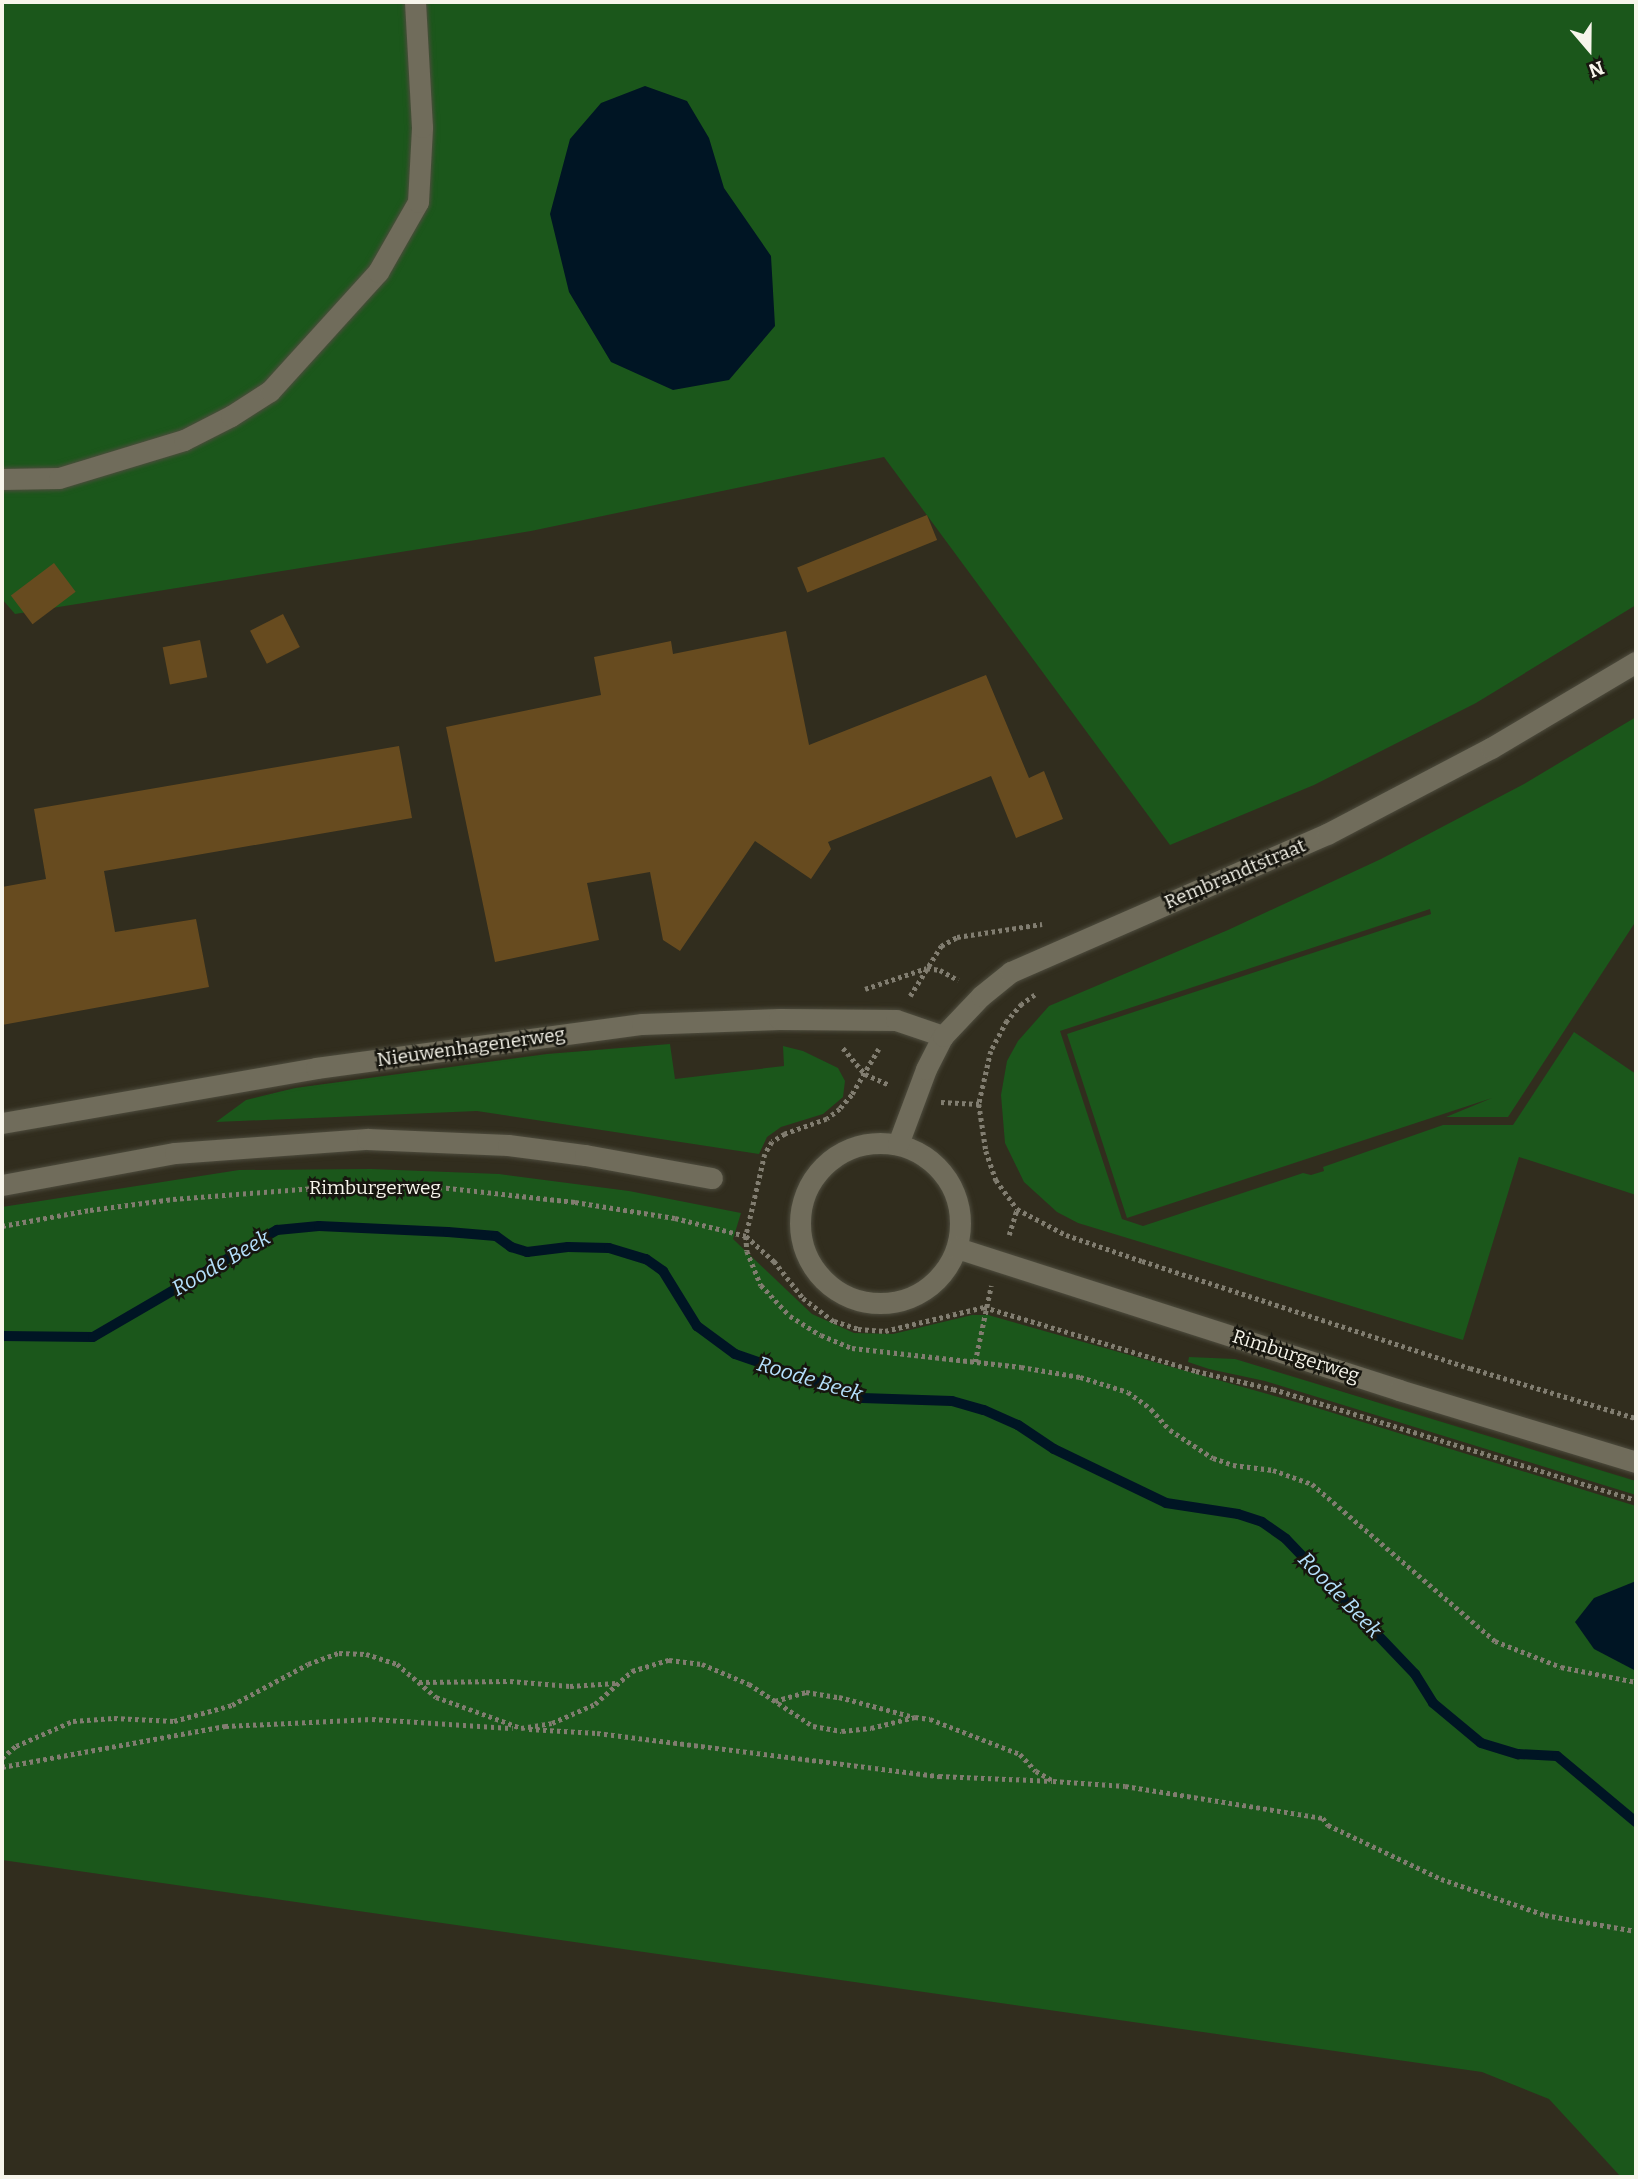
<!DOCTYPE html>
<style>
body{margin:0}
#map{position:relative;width:1638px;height:2179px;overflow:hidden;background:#312d1e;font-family:Bitter,serif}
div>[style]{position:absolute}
.green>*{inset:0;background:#1b571b}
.water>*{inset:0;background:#001524}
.stream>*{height:10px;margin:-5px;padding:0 5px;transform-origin:5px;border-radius:5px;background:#001524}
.building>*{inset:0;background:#674b1f;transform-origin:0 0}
.path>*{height:4.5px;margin-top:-2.25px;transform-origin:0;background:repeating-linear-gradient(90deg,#817d70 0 3.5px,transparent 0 7px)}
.roads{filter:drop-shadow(0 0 2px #4e4c3e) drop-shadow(0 0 2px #4e4c3e)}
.minor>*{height:21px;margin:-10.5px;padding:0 10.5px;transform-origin:10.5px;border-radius:10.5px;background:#706c5b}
.minor>.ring{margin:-10.5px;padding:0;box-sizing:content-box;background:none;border:21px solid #706c5b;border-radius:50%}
span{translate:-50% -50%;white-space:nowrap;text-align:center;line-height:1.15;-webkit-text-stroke:5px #17160f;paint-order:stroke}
.street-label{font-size:19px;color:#f7f5eb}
.water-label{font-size:21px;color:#b6e1fd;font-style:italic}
.frame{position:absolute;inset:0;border:4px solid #f7f5eb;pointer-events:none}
.north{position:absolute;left:1554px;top:14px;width:70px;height:70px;-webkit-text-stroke:5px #17160f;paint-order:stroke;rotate:160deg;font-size:19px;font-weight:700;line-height:28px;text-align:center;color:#f7f5eb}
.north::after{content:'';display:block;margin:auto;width:24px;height:32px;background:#f7f5eb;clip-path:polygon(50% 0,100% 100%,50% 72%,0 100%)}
</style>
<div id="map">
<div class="green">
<div style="clip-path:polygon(2px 2px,1636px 2px,1636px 605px,1476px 703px,1314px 785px,1170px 845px,884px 457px,531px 531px,15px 614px,2px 599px)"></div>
<div style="clip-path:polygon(1636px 717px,1636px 921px,1508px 1117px,1446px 1117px,1492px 1098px,1127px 1218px,1067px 1034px,1431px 914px,1430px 909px,1060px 1031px,1122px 1219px,1143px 1226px,1303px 1173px,1311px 1175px,1324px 1171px,1323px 1167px,1443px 1125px,1513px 1125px,1574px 1032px,1636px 1074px,1636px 1195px,1519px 1157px,1463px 1340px,1078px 1223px,1057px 1212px,1024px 1182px,1005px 1143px,1001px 1095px,1007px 1061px,1018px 1041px,1049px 1006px,1228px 930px,1381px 859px,1524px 784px)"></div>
<div style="clip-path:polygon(670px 1044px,675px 1079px,784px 1066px,783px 1046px,803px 1051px,838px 1068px,845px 1081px,843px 1097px,823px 1114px,781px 1127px,767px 1137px,759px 1154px,477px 1111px,216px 1122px,246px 1100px,295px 1088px,547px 1054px)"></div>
<div style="clip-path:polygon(371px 1169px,499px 1174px,629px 1191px,741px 1213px,733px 1239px,812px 1314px,854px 1333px,893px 1334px,972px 1315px,988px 1315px,1317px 1408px,1636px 1506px,1636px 2177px,1621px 2177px,1549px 2099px,1482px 2072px,2px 1860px,2px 1207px,239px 1170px)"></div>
<div style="clip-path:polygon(1189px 1357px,1235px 1359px,1636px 1481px,1636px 1495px,1265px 1381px,1209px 1369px,1188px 1362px)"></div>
</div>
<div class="water">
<div style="clip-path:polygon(645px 86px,687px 101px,709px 138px,724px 188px,771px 256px,775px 326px,729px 380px,673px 390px,611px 362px,569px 292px,550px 214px,570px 139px,601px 103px)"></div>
<div style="clip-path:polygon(1636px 1581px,1636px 1671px,1594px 1649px,1575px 1622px,1594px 1598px)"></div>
</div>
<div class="stream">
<div style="left:2px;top:1336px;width:91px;rotate:0.6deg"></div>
<div style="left:93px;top:1337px;width:213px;rotate:-30.2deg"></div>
<div style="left:277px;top:1230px;width:42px;rotate:-5.4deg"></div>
<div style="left:319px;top:1226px;width:129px;rotate:2.7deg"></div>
<div style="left:448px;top:1232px;width:48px;rotate:4.8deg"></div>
<div style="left:496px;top:1236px;width:19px;rotate:36deg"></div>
<div style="left:511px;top:1247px;width:17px;rotate:17deg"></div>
<div style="left:527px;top:1252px;width:41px;rotate:-7deg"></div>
<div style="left:568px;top:1247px;width:41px;rotate:1.4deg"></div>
<div style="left:609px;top:1248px;width:39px;rotate:17deg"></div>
<div style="left:646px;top:1259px;width:21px;rotate:35deg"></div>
<div style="left:663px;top:1271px;width:65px;rotate:58.3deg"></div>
<div style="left:697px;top:1326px;width:47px;rotate:36.4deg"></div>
<div style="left:735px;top:1354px;width:134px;rotate:19.1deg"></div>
<div style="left:862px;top:1398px;width:90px;rotate:1.9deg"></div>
<div style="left:952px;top:1401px;width:33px;rotate:16deg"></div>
<div style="left:984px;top:1410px;width:37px;rotate:24deg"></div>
<div style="left:1018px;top:1425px;width:43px;rotate:33.7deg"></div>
<div style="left:1054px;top:1449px;width:124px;rotate:25.7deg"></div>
<div style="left:1166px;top:1503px;width:73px;rotate:8.7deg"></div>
<div style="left:1238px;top:1514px;width:25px;rotate:18deg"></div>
<div style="left:1262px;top:1522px;width:29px;rotate:35deg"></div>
<div style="left:1286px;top:1539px;width:187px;rotate:46.3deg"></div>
<div style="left:1415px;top:1674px;width:34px;rotate:58deg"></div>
<div style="left:1433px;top:1703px;width:62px;rotate:39.8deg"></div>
<div style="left:1481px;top:1743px;width:39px;rotate:17deg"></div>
<div style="left:1518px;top:1754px;width:39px;rotate:3deg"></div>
<div style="left:1557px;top:1756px;width:103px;rotate:39.9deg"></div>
</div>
<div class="building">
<div style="left:927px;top:515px;width:27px;height:140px;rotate:68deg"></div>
<div style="left:54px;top:563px;width:36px;height:54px;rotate:53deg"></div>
<div style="left:283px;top:614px;width:37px;height:37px;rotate:63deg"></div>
<div style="clip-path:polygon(786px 631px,809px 745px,986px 675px,1029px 778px,1044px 771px,1063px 819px,1016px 838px,991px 776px,828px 842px,831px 849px,811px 879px,755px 841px,680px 951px,663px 940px,650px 872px,587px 883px,599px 940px,495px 962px,446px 727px,601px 695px,594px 657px,671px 641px,673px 654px)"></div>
<div style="left:200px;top:640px;width:38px;height:38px;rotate:79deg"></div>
<div style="clip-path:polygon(399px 746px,412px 818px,104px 871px,115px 932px,196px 919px,209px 987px,2px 1025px,2px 887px,46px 879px,34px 809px)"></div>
</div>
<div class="path">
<div style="left:865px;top:989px;width:65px;rotate:-18.7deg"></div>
<div style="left:927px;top:968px;width:13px;rotate:9deg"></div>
<div style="left:940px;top:970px;width:21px;rotate:29deg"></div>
<div style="left:1035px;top:995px;width:16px;rotate:145deg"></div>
<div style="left:1022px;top:1004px;width:23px;rotate:131deg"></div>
<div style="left:1007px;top:1021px;width:34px;rotate:118deg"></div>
<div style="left:991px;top:1051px;width:54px;rotate:102.8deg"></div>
<div style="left:979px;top:1104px;width:48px;rotate:81.5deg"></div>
<div style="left:986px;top:1151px;width:31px;rotate:71deg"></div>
<div style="left:996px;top:1180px;width:36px;rotate:54deg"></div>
<div style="left:1017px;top:1209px;width:55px;rotate:28deg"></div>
<div style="left:1066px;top:1235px;width:80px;rotate:18.9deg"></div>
<div style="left:1142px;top:1261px;width:345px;rotate:18.1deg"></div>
<div style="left:1470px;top:1368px;width:173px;rotate:16.8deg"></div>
<div style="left:910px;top:996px;width:59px;rotate:-58.2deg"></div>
<div style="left:941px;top:946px;width:18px;rotate:-29deg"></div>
<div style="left:957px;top:937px;width:86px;rotate:-8.7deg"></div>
<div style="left:843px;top:1048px;width:34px;rotate:50deg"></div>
<div style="left:865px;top:1074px;width:27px;rotate:24deg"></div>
<div style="left:879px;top:1049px;width:53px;rotate:120.4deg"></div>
<div style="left:852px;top:1095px;width:18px;rotate:131deg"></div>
<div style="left:840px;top:1109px;width:16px;rotate:142deg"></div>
<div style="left:827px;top:1119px;width:45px;rotate:160.3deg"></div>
<div style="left:785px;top:1134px;width:15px;rotate:148deg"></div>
<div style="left:772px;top:1142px;width:14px;rotate:120deg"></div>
<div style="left:765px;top:1154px;width:84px;rotate:103deg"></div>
<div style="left:746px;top:1236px;width:15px;rotate:86deg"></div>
<div style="left:747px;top:1251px;width:37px;rotate:68deg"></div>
<div style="left:761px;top:1285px;width:42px;rotate:46.9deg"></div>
<div style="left:790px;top:1316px;width:36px;rotate:32deg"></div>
<div style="left:821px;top:1335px;width:34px;rotate:23deg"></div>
<div style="left:852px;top:1348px;width:170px;rotate:6.4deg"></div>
<div style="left:1021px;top:1367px;width:60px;rotate:9.6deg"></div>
<div style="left:1080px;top:1377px;width:50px;rotate:17.4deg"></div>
<div style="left:1128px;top:1392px;width:29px;rotate:36deg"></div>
<div style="left:1151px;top:1409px;width:28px;rotate:48deg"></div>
<div style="left:1170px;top:1430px;width:51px;rotate:33.1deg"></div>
<div style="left:1213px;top:1458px;width:21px;rotate:19deg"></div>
<div style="left:1233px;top:1465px;width:40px;rotate:7.1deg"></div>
<div style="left:1273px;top:1470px;width:41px;rotate:19.7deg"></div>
<div style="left:1312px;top:1484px;width:241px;rotate:40.6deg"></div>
<div style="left:1495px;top:1641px;width:71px;rotate:21.5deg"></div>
<div style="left:1561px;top:1667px;width:76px;rotate:11.3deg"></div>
<div style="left:941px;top:1102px;width:38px;rotate:3deg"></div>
<div style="left:2px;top:1226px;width:89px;rotate:-10.3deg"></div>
<div style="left:90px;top:1210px;width:84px;rotate:-7.5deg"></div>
<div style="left:173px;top:1199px;width:142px;rotate:-4.4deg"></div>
<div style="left:315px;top:1188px;width:124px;rotate:-0.5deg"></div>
<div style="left:439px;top:1187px;width:137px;rotate:6.3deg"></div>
<div style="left:575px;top:1202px;width:101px;rotate:9.1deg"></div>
<div style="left:675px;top:1218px;width:73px;rotate:14.2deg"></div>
<div style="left:746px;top:1236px;width:38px;rotate:42deg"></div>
<div style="left:774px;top:1261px;width:47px;rotate:51.9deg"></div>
<div style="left:803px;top:1298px;width:39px;rotate:37deg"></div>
<div style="left:834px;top:1321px;width:25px;rotate:18deg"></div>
<div style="left:858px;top:1329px;width:27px;rotate:4deg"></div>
<div style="left:885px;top:1331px;width:102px;rotate:-13.6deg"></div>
<div style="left:984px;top:1307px;width:221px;rotate:16.8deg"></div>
<div style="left:1196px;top:1371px;width:79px;rotate:13.2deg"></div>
<div style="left:1273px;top:1389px;width:380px;rotate:17deg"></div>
<div style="left:1009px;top:1235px;width:27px;rotate:-73deg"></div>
<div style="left:975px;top:1362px;width:78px;rotate:-78.1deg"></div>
<div style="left:419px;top:1682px;width:91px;rotate:-0.6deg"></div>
<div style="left:510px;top:1681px;width:60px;rotate:4.8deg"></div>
<div style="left:570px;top:1686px;width:46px;rotate:-3.7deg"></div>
<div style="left:775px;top:1701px;width:32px;rotate:-16deg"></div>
<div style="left:806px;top:1692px;width:33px;rotate:9deg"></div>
<div style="left:839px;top:1697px;width:78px;rotate:14.9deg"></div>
<div style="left:529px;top:1729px;width:68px;rotate:3.4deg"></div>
<div style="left:597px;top:1733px;width:345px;rotate:7.2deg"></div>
<div style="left:939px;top:1776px;width:113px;rotate:2.5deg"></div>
<div style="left:2px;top:1758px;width:18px;rotate:-41deg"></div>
<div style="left:16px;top:1746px;width:62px;rotate:-23.7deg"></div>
<div style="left:73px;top:1721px;width:41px;rotate:-4.2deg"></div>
<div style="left:114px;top:1718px;width:60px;rotate:2.9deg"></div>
<div style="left:174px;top:1721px;width:60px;rotate:-15.4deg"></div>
<div style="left:232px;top:1705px;width:86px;rotate:-28.3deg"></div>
<div style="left:308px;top:1664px;width:33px;rotate:-20deg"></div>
<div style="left:339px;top:1653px;width:27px;rotate:2deg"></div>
<div style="left:366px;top:1654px;width:33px;rotate:18deg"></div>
<div style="left:397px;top:1664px;width:51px;rotate:40.2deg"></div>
<div style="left:436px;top:1697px;width:90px;rotate:20deg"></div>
<div style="left:521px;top:1728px;width:31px;rotate:-9deg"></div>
<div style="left:552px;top:1723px;width:47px;rotate:-23.8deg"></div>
<div style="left:595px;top:1704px;width:50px;rotate:-41.7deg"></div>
<div style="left:632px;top:1671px;width:39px;rotate:-17deg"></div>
<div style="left:669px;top:1660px;width:33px;rotate:7deg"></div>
<div style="left:702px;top:1664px;width:51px;rotate:23.1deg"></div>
<div style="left:749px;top:1684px;width:77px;rotate:33.3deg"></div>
<div style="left:813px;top:1726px;width:29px;rotate:10deg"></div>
<div style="left:842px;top:1731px;width:29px;rotate:-6deg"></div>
<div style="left:871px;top:1728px;width:45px;rotate:-14deg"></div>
<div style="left:915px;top:1717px;width:15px;rotate:8deg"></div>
<div style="left:930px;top:1719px;width:97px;rotate:21.3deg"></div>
<div style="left:1020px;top:1754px;width:23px;rotate:47deg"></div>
<div style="left:1036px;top:1771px;width:20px;rotate:30deg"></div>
<div style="left:1053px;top:1781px;width:72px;rotate:4deg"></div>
<div style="left:1125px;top:1786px;width:201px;rotate:9.2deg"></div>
<div style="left:1323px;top:1818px;width:9px;rotate:54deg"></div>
<div style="left:1328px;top:1825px;width:125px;rotate:25.5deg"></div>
<div style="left:1441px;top:1879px;width:110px;rotate:19.1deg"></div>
<div style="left:1545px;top:1915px;width:92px;rotate:10deg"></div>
<div style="left:2px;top:1767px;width:227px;rotate:-10.4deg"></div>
<div style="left:225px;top:1726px;width:147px;rotate:-2.7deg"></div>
<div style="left:372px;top:1719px;width:141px;rotate:3.7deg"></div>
</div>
<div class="roads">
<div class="minor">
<div style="left:2px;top:479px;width:57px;rotate:-1deg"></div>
<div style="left:59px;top:478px;width:131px;rotate:-16.9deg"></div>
<div style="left:184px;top:440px;width:53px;rotate:-27.1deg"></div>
<div style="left:231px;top:416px;width:46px;rotate:-32.7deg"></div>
<div style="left:270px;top:391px;width:161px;rotate:-47.8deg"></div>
<div style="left:378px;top:272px;width:81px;rotate:-60.3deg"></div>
<div style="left:418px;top:202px;width:75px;rotate:-86.9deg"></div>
<div style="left:422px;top:127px;width:125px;rotate:-93.2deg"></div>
<div style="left:2px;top:1123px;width:319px;rotate:-9.9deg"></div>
<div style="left:316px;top:1068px;width:329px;rotate:-7.7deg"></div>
<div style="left:642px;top:1024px;width:137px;rotate:-2.1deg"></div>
<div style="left:779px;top:1019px;width:117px;rotate:0.5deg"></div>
<div style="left:896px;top:1020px;width:50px;rotate:18.8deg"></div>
<div class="ring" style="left:800px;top:1143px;width:139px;height:139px"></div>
<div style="left:898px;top:1144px;width:80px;rotate:-69.5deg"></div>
<div style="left:926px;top:1069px;width:37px;rotate:-63deg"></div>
<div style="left:943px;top:1036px;width:55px;rotate:-46.5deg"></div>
<div style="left:981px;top:996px;width:38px;rotate:-39deg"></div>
<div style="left:1011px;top:972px;width:345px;rotate:-23.6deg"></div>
<div style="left:1327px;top:834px;width:185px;rotate:-27.7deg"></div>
<div style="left:1491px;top:748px;width:169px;rotate:-30.7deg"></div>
<div style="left:2px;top:1185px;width:176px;rotate:-10.5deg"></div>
<div style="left:175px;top:1153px;width:193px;rotate:-4.2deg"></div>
<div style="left:367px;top:1139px;width:141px;rotate:2.4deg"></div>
<div style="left:508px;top:1145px;width:78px;rotate:7.4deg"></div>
<div style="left:585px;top:1155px;width:129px;rotate:10.3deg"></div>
<div style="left:957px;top:1248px;width:464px;rotate:17.8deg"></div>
<div style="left:1399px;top:1390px;width:248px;rotate:16.9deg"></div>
</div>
</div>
<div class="street-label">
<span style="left:1235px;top:874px;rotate:-23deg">Rembrandtstraat</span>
<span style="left:471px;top:1047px;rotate:-8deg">Nieuwenhagenerweg</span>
<span style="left:375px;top:1188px">Rimburgerweg</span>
<span style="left:1296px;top:1356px;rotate:18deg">Rimburgerweg</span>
</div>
<div class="water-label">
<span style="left:221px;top:1263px;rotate:-30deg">Roode Beek</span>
<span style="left:810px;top:1379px;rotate:17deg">Roode Beek</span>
<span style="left:1340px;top:1595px;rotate:46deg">Roode Beek</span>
</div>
<div class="frame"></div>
<div class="north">N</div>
</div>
